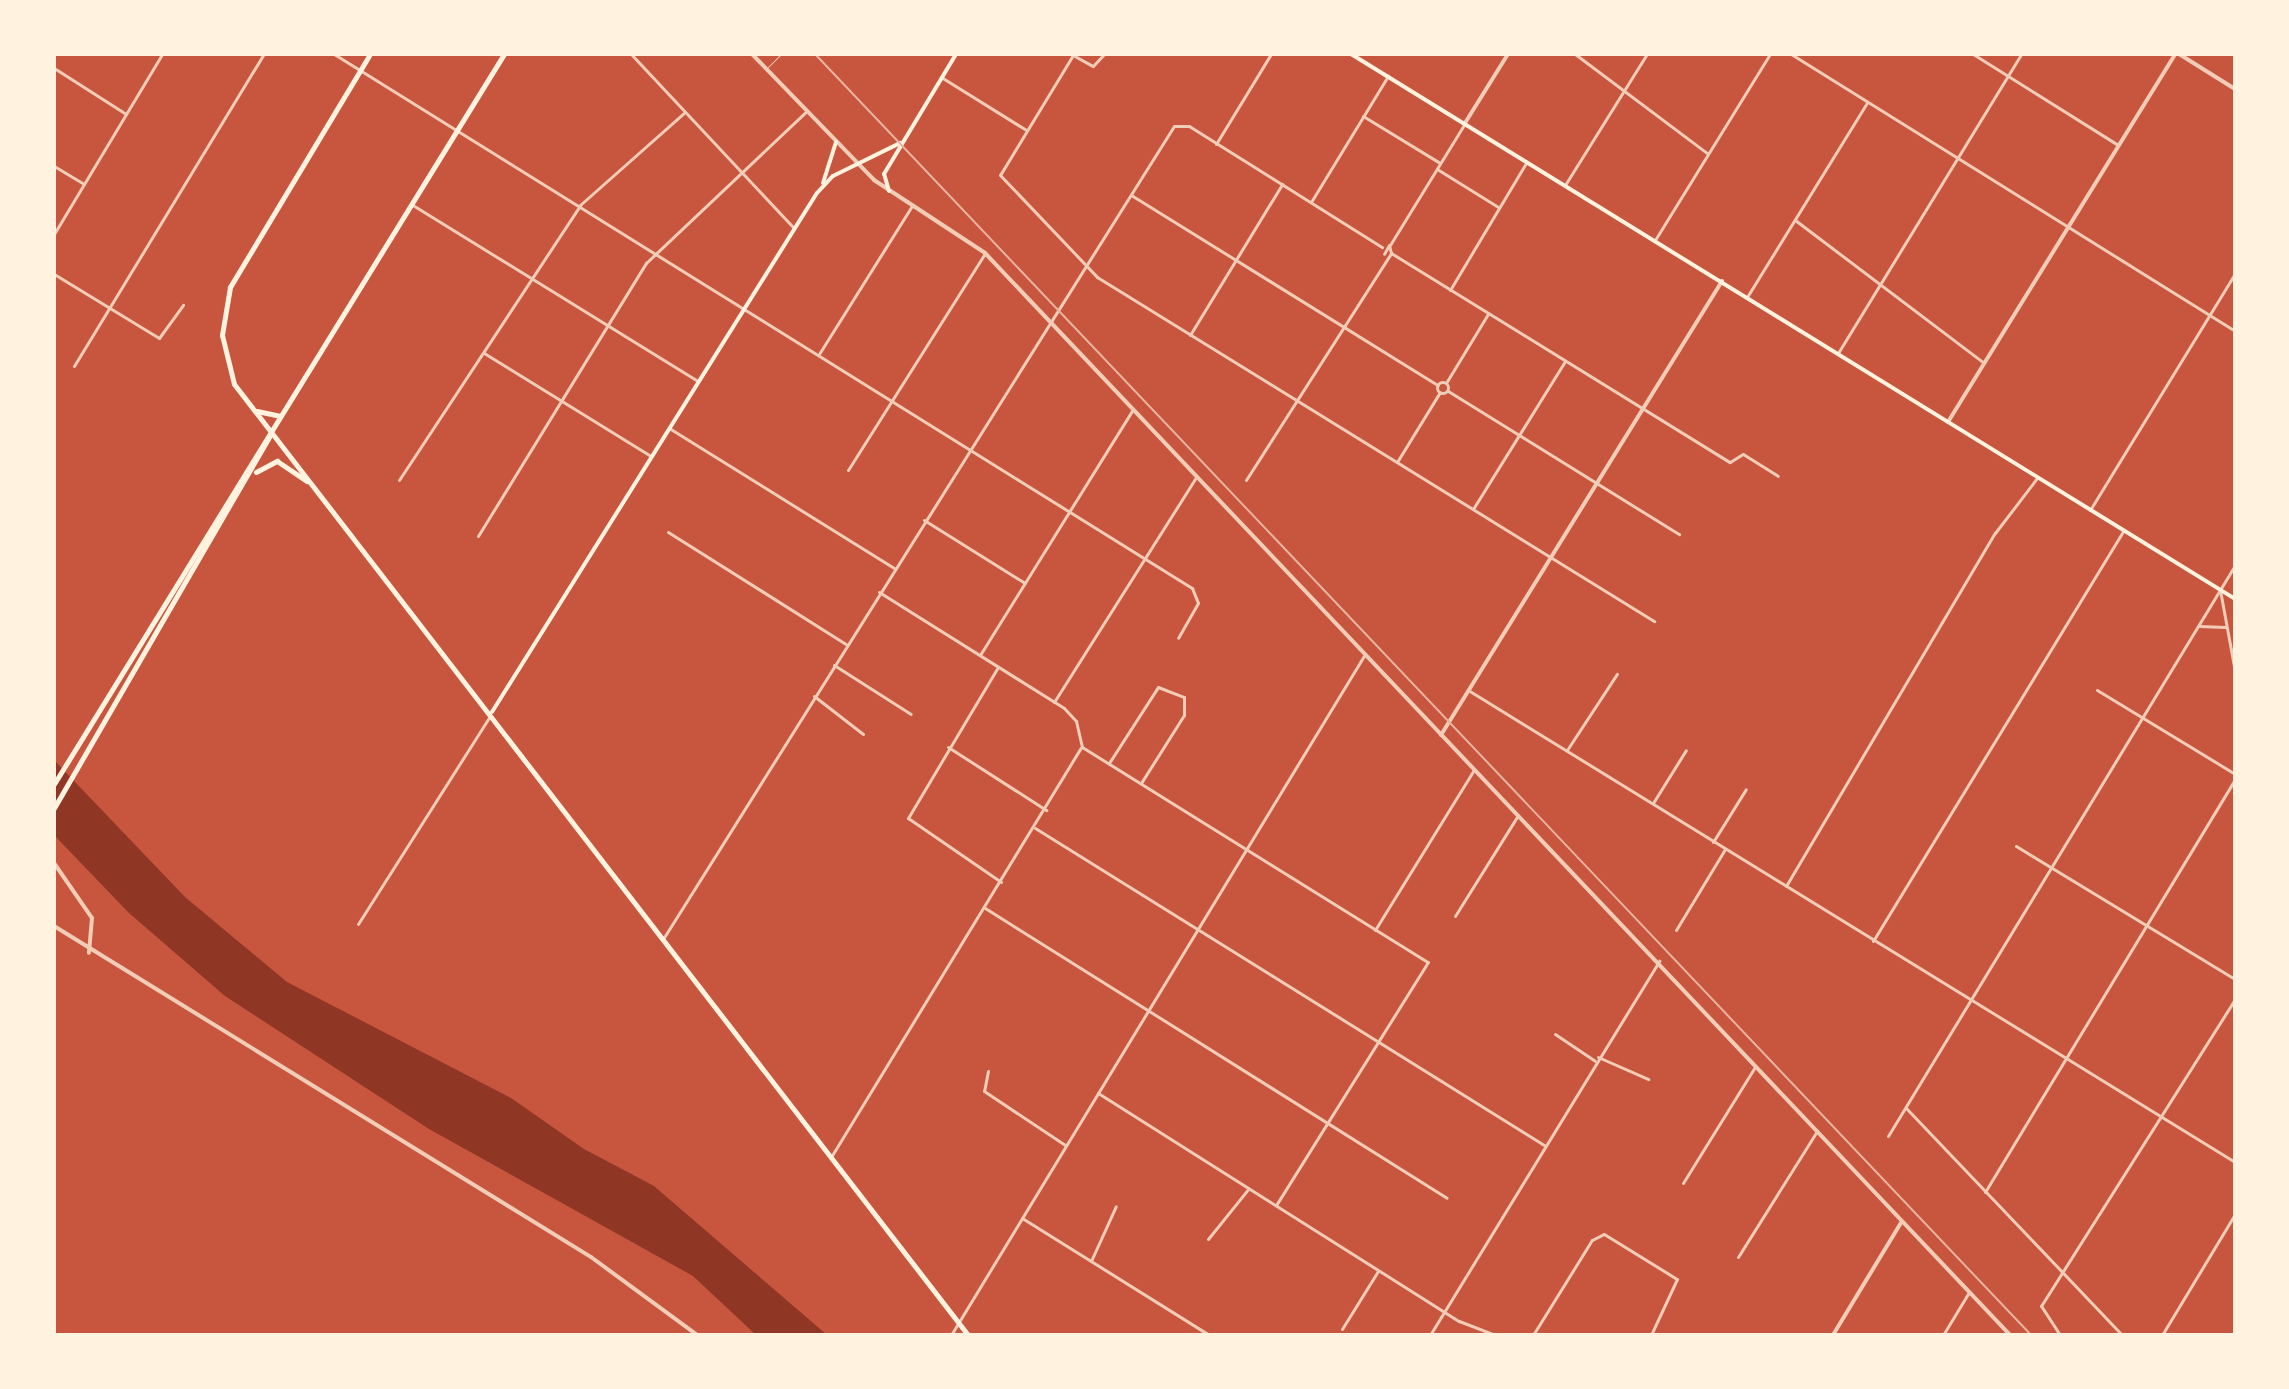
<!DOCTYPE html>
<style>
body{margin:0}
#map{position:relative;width:2289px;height:1389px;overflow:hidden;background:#c8553d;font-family:Manrope,sans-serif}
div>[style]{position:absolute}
.water>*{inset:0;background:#8f3625}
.service>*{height:1px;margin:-0.5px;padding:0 0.5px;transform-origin:0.5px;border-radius:0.5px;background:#f1ccb7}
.minor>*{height:3px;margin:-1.5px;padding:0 1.5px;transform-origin:1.5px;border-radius:1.5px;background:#f1ccb7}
.minor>.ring{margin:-1.5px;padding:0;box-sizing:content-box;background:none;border:3px solid #f1ccb7;border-radius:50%}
.tertiary>*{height:4px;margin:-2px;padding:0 2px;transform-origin:2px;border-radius:2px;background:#f1ccb7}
.secondary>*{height:4px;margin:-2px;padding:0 2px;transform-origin:2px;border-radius:2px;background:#fff3e0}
.primary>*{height:5px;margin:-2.5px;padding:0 2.5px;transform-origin:2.5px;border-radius:2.5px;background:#fff3e0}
.rail>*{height:2px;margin:-1px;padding:0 1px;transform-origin:1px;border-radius:1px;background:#e9b49f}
span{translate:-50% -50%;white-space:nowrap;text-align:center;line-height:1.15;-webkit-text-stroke:6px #fff3e0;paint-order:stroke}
.frame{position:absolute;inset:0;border:56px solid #fff3e0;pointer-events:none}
</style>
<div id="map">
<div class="water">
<div style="clip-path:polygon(54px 760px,185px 897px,287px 982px,511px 1098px,584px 1149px,654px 1186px,827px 1335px,756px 1335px,693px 1276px,429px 1129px,225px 996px,129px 913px,54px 835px)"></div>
</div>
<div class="service">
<div style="left:768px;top:67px;width:18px;rotate:-45deg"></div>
</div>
<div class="minor">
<div style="left:334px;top:54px;width:1011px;rotate:31.9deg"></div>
<div style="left:1192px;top:588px;width:16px;rotate:68deg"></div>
<div style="left:1198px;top:603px;width:40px;rotate:119.7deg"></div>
<div style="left:631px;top:54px;width:238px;rotate:46.9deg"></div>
<div style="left:1071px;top:54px;width:25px;rotate:29deg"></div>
<div style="left:1093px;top:66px;width:16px;rotate:-47deg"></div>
<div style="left:1575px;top:54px;width:166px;rotate:36.9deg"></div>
<div style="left:1791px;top:54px;width:523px;rotate:31.96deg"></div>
<div style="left:1973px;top:54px;width:171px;rotate:32.1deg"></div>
<div style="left:1073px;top:55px;width:140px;rotate:121.3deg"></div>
<div style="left:1000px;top:175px;width:141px;rotate:46.4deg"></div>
<div style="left:1097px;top:277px;width:655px;rotate:31.7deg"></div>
<div style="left:54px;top:68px;width:85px;rotate:32.6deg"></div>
<div style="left:941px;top:77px;width:100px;rotate:31.9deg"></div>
<div style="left:1363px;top:116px;width:90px;rotate:31.4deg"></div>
<div style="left:1216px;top:144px;width:105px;rotate:-58.6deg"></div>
<div style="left:54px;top:166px;width:35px;rotate:31deg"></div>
<div style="left:1437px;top:169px;width:72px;rotate:31.9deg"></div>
<div style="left:1565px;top:185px;width:155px;rotate:-58deg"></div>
<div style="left:1131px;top:195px;width:361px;rotate:31.8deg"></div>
<div style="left:1311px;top:202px;width:148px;rotate:-58.6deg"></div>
<div style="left:411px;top:204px;width:337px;rotate:31.7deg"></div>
<div style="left:1795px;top:220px;width:236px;rotate:37.1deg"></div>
<div style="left:54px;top:234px;width:210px;rotate:-59deg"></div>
<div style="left:1655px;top:240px;width:219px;rotate:-58.3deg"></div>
<div style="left:1390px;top:245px;width:143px;rotate:-58.4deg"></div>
<div style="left:1391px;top:253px;width:398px;rotate:31.7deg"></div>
<div style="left:1730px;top:462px;width:15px;rotate:-32deg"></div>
<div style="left:1743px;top:454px;width:41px;rotate:32.2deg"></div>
<div style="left:54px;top:274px;width:123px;rotate:31.4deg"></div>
<div style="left:159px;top:338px;width:41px;rotate:-54deg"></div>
<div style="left:1450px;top:290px;width:148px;rotate:-59.1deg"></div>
<div style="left:1747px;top:297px;width:228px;rotate:-58.3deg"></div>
<div style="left:1190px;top:335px;width:177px;rotate:-58.6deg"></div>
<div style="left:484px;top:353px;width:196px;rotate:31.7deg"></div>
<div style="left:1838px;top:353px;width:351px;rotate:-58.5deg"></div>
<div style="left:819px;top:354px;width:175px;rotate:-57.9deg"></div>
<div style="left:74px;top:366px;width:365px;rotate:-58.7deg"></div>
<div class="ring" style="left:1437.5px;top:382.5px;width:8px;height:8px"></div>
<div style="left:1446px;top:383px;width:81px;rotate:-58.7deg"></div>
<div style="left:1448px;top:391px;width:272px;rotate:31.8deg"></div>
<div style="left:669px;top:428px;width:265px;rotate:31.9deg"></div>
<div style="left:1397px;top:462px;width:82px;rotate:-58.4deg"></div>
<div style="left:848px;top:470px;width:257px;rotate:-57.7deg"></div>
<div style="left:399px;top:480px;width:329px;rotate:-56.6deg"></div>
<div style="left:580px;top:205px;width:140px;rotate:-41.5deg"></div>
<div style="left:1246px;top:480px;width:269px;rotate:-57.4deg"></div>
<div style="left:1391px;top:253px;width:8px;rotate:-104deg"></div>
<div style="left:1389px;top:245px;width:10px;rotate:119deg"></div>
<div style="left:1473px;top:509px;width:174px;rotate:-58.1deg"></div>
<div style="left:2090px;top:510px;width:278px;rotate:-58.5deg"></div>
<div style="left:924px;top:520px;width:119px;rotate:32deg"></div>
<div style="left:668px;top:532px;width:210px;rotate:32.2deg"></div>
<div style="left:478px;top:536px;width:321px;rotate:-58.4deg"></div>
<div style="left:646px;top:263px;width:221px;rotate:-43.4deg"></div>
<div style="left:2220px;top:590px;width:83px;rotate:79.6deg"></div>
<div style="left:879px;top:592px;width:218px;rotate:32.1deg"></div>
<div style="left:1064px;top:708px;width:18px;rotate:47deg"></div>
<div style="left:1076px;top:721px;width:27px;rotate:77deg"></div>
<div style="left:1082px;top:747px;width:407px;rotate:31.9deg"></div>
<div style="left:1428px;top:962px;width:287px;rotate:122deg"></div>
<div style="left:2199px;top:626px;width:26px;rotate:2deg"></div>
<div style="left:980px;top:655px;width:287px;rotate:-58.1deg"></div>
<div style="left:834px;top:665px;width:91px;rotate:32.5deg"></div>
<div style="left:998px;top:667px;width:176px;rotate:120.8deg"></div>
<div style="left:908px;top:818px;width:113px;rotate:34.5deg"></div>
<div style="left:1468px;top:690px;width:901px;rotate:31.61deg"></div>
<div style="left:2097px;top:690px;width:162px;rotate:31.3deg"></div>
<div style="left:814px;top:696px;width:62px;rotate:37.8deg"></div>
<div style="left:1054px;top:702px;width:267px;rotate:-57.7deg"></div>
<div style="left:948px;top:747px;width:117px;rotate:32.7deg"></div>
<div style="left:1567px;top:750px;width:91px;rotate:-56.7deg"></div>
<div style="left:1109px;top:763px;width:90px;rotate:-57.2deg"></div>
<div style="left:1158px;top:687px;width:28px;rotate:21deg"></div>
<div style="left:1184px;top:697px;width:18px;rotate:90deg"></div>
<div style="left:1184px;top:715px;width:80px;rotate:122.3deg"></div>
<div style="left:1653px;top:803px;width:62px;rotate:-58.1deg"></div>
<div style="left:1035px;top:828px;width:600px;rotate:31.91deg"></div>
<div style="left:1713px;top:842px;width:62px;rotate:-58.1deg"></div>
<div style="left:2016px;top:846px;width:256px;rotate:31.3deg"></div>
<div style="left:1786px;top:886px;width:410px;rotate:-59.4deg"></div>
<div style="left:1995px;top:533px;width:69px;rotate:-52.6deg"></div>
<div style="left:985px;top:908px;width:545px;rotate:32.12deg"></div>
<div style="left:1455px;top:916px;width:119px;rotate:-58deg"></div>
<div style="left:358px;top:924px;width:246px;rotate:-57.6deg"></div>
<div style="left:1375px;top:930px;width:188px;rotate:-58.3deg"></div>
<div style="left:1676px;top:930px;width:95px;rotate:-58.8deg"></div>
<div style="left:663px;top:939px;width:960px;rotate:-57.85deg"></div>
<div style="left:1174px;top:126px;width:15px"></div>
<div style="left:1189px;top:126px;width:228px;rotate:32.1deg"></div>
<div style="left:1873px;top:941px;width:480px;rotate:-58.6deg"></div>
<div style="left:1555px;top:1034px;width:48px;rotate:34deg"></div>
<div style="left:1598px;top:1057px;width:55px;rotate:23.7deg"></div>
<div style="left:988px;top:1071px;width:20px;rotate:101deg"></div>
<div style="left:984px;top:1091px;width:97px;rotate:33.7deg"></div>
<div style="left:1098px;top:1093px;width:427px;rotate:32.3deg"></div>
<div style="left:1459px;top:1321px;width:40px;rotate:21deg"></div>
<div style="left:1906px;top:1108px;width:313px;rotate:46.4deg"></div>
<div style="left:1888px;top:1136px;width:668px;rotate:-58.71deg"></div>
<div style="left:831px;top:1157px;width:479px;rotate:-58.6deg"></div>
<div style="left:1683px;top:1183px;width:137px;rotate:-58.2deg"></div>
<div style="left:1985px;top:1192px;width:483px;rotate:-58.8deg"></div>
<div style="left:1022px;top:1218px;width:221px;rotate:32deg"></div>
<div style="left:1208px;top:1239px;width:65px;rotate:-51.2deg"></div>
<div style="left:1738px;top:1257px;width:149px;rotate:-57.9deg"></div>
<div style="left:1091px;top:1261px;width:60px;rotate:-65.6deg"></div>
<div style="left:1342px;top:1329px;width:68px;rotate:-58.2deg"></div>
<div style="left:951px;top:1335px;width:797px;rotate:-58.7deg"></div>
<div style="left:1430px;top:1335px;width:439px;rotate:-58.5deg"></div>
<div style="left:1533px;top:1335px;width:112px;rotate:-58.2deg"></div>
<div style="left:1592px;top:1240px;width:13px;rotate:-27deg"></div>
<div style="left:1604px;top:1234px;width:86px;rotate:31.7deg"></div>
<div style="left:1677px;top:1279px;width:62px;rotate:114.9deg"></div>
<div style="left:1943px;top:1335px;width:50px;rotate:-58.8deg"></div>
<div style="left:2060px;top:1335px;width:35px;rotate:-123deg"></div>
<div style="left:2041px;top:1306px;width:363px;rotate:-57.7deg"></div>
<div style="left:2162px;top:1335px;width:141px;rotate:-58.9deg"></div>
</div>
<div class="tertiary">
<div style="left:752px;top:54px;width:175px;rotate:45.9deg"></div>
<div style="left:874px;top:180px;width:133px;rotate:33.3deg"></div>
<div style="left:985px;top:253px;width:1490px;rotate:46.55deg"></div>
<div style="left:2179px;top:54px;width:66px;rotate:32deg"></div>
<div style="left:1465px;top:123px;width:81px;rotate:-58.1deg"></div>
<div style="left:1948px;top:422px;width:432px;rotate:-58.3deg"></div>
<div style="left:1441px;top:735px;width:534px;rotate:-58.24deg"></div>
<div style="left:54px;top:863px;width:67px;rotate:55.4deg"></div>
<div style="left:92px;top:918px;width:35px;rotate:95deg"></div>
<div style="left:54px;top:926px;width:631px;rotate:31.65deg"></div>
<div style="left:591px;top:1257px;width:132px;rotate:36.3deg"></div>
<div style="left:1833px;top:1335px;width:133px;rotate:-58.8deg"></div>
</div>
<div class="secondary">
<div style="left:1351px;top:54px;width:1038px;rotate:31.65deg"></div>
<div style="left:823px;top:183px;width:43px;rotate:-72.4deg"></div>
<div style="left:889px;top:191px;width:18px;rotate:-106deg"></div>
<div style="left:884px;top:174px;width:140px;rotate:-59deg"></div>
<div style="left:492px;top:712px;width:612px;rotate:-57.95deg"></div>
<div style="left:817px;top:193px;width:23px;rotate:-47deg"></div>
<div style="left:833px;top:176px;width:75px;rotate:-26.2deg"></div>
</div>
<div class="primary">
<div style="left:370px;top:54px;width:272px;rotate:121deg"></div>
<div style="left:230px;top:287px;width:49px;rotate:99.5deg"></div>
<div style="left:222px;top:335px;width:50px;rotate:76.2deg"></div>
<div style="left:234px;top:384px;width:1201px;rotate:52.34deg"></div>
<div style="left:257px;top:411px;width:24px;rotate:12deg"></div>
<div style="left:256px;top:472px;width:24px;rotate:-28deg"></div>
<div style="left:277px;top:461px;width:36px;rotate:34deg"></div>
<div style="left:54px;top:784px;width:858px;rotate:-58.35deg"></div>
<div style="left:54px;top:808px;width:430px;rotate:-59.9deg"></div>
</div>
<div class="rail">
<div style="left:815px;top:54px;width:1766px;rotate:46.49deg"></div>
</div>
<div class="frame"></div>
</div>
